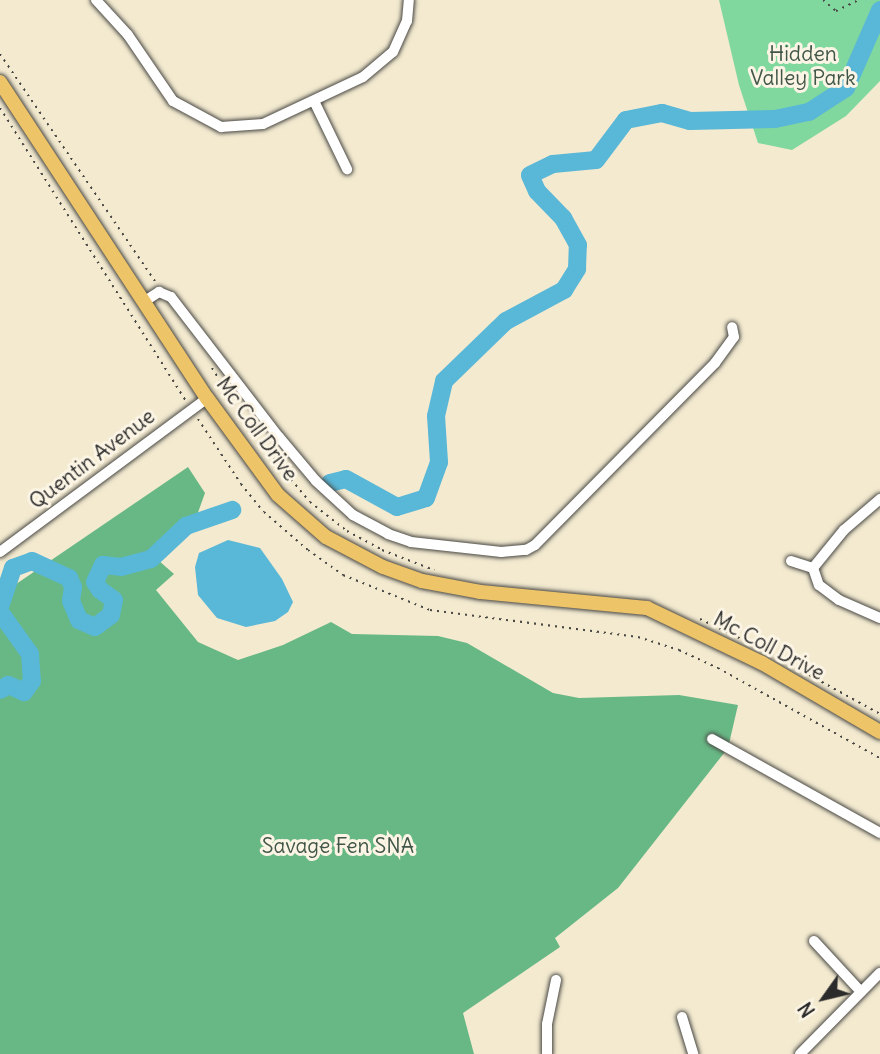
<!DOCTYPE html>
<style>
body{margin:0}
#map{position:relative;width:880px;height:1054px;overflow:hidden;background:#f3ead0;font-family:Delius,sans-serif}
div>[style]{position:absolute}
.green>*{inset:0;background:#80d89e}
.forest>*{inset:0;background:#68b885}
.water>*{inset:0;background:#59b7d7}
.river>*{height:18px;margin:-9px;padding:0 9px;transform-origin:9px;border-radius:9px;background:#59b7d7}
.path>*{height:2px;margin-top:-1px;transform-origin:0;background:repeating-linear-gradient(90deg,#494844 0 2px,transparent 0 7px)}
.roads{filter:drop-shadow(0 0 2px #494844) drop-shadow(0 0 2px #494844)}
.minor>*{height:10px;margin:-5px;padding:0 5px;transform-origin:5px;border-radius:5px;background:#fff}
.major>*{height:14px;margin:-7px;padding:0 7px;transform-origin:7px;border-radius:7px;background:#eec469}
span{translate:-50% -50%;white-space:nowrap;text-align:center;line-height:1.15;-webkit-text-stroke:6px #fcf5e5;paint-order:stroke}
.park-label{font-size:21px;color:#405648}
.street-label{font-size:21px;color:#2b2b2b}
.north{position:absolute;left:789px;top:963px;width:70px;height:70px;-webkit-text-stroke:5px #fcf5e5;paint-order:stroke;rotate:236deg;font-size:19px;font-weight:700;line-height:28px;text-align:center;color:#2b2b2b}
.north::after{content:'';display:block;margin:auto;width:24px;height:32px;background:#2b2b2b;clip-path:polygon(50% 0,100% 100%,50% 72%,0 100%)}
</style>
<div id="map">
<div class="green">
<div style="clip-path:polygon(719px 0,880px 0,880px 81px,846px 116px,792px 150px,758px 143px,739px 85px)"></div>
</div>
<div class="forest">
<div style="clip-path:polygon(188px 467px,205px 493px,191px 532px,175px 533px,158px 560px,174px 574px,156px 590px,198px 642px,238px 660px,283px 645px,331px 622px,352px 634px,438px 636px,467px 643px,553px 693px,579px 698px,679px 695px,738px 705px,728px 748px,618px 888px,555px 938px,560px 947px,463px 1013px,474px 1054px,0 1054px,0 595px)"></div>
</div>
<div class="water">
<div style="clip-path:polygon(228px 540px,260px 548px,282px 579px,293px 602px,288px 612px,275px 621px,246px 627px,217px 618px,198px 595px,195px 567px,199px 553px)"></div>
</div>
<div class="river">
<div style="left:330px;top:483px;width:16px;rotate:-14deg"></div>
<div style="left:346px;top:479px;width:58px;rotate:28.8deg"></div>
<div style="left:397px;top:507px;width:30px;rotate:-17deg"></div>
<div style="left:426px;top:498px;width:38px;rotate:-70deg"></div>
<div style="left:439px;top:462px;width:46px;rotate:-93.7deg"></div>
<div style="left:436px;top:416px;width:36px;rotate:-77deg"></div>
<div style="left:444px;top:381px;width:86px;rotate:-44.1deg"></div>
<div style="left:506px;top:321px;width:66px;rotate:-28.1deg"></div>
<div style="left:564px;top:290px;width:25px;rotate:-58deg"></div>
<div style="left:577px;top:269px;width:24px;rotate:-88deg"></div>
<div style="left:578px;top:245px;width:31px;rotate:-119deg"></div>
<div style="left:563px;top:218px;width:37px;rotate:-134deg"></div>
<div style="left:537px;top:191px;width:17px;rotate:-114deg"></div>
<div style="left:530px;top:175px;width:25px;rotate:-26deg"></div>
<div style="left:553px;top:164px;width:43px;rotate:-5.3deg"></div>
<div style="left:596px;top:160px;width:50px;rotate:-53.1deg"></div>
<div style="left:626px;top:120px;width:37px;rotate:-11deg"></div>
<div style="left:662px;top:113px;width:29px;rotate:16deg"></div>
<div style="left:690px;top:121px;width:85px;rotate:-1.3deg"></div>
<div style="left:775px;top:119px;width:35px;rotate:-12deg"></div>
<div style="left:809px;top:112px;width:44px;rotate:-33deg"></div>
<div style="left:846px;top:88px;width:85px;rotate:-66.4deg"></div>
<div style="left:0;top:607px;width:41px;rotate:-71.6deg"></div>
<div style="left:13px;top:568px;width:20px;rotate:-20deg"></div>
<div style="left:32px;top:561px;width:41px;rotate:24.7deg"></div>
<div style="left:69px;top:578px;width:10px;rotate:66deg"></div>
<div style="left:73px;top:587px;width:14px;rotate:98deg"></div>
<div style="left:71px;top:601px;width:21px;rotate:67deg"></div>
<div style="left:79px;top:620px;width:17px;rotate:24deg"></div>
<div style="left:95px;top:627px;width:20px;rotate:-37deg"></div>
<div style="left:111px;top:615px;width:15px;rotate:-79deg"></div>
<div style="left:114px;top:600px;width:17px;rotate:-144deg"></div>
<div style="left:100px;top:590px;width:9px;rotate:-122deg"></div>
<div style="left:95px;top:582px;width:19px;rotate:-65deg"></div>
<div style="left:103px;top:565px;width:18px;rotate:6deg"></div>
<div style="left:121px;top:567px;width:31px;rotate:-15deg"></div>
<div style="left:151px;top:559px;width:48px;rotate:-43.3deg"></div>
<div style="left:186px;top:526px;width:49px;rotate:-19.2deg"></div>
<div style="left:0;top:612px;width:52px;rotate:54.5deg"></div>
<div style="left:30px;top:654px;width:27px;rotate:86deg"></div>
<div style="left:32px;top:681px;width:14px;rotate:126deg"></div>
<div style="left:24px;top:692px;width:17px;rotate:-156deg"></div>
<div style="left:8px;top:685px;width:9px;rotate:148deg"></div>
</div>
<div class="path">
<div style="left:823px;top:0;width:17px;rotate:40deg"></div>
<div style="left:836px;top:11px;width:25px;rotate:-26deg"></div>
<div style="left:0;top:54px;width:275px;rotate:55.7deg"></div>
<div style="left:0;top:108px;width:346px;rotate:57.6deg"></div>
<div style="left:212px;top:368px;width:74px;rotate:58.2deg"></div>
<div style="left:251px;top:431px;width:92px;rotate:50.3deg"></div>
<div style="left:310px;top:502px;width:47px;rotate:38.1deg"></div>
<div style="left:347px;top:531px;width:40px;rotate:28deg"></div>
<div style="left:382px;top:550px;width:56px;rotate:21deg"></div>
<div style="left:198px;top:419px;width:78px;rotate:56.5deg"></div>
<div style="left:241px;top:484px;width:36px;rotate:51deg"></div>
<div style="left:264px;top:512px;width:58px;rotate:40.8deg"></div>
<div style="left:308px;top:550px;width:43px;rotate:35.5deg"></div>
<div style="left:343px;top:575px;width:94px;rotate:21.9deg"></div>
<div style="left:430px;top:610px;width:210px;rotate:7.4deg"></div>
<div style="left:638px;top:637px;width:43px;rotate:17.6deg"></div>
<div style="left:679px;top:650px;width:43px;rotate:24.8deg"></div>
<div style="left:718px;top:668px;width:185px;rotate:29.1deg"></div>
<div style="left:700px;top:619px;width:64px;rotate:25.8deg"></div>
<div style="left:791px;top:665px;width:102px;rotate:28.8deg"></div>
</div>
<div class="roads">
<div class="minor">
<div style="left:96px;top:0;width:47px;rotate:47.6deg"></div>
<div style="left:128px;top:35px;width:80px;rotate:55.7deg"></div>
<div style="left:173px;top:101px;width:55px;rotate:28.4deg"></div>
<div style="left:221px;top:127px;width:42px;rotate:-4.1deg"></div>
<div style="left:263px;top:124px;width:110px;rotate:-25.2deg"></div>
<div style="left:363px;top:77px;width:39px;rotate:-40deg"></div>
<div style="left:393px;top:52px;width:34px;rotate:-66deg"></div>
<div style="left:407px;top:21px;width:21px;rotate:-85deg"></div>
<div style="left:314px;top:101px;width:76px;rotate:64.1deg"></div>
<div style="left:145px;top:301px;width:17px;rotate:-33deg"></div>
<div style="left:159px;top:292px;width:13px;rotate:23deg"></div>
<div style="left:171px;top:297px;width:177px;rotate:52.4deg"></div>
<div style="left:279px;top:437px;width:57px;rotate:49.9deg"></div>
<div style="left:316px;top:481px;width:50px;rotate:42.6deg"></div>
<div style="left:353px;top:515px;width:40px;rotate:28deg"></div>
<div style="left:388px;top:534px;width:24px;rotate:19deg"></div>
<div style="left:411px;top:542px;width:91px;rotate:6.3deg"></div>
<div style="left:501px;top:552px;width:25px;rotate:-5deg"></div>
<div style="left:526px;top:550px;width:10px;rotate:-29deg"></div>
<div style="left:535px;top:545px;width:256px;rotate:-45.3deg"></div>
<div style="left:715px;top:363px;width:32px;rotate:-54deg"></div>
<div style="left:734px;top:337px;width:10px;rotate:-101deg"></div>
<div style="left:0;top:552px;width:258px;rotate:-36.6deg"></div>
<div style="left:791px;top:561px;width:23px;rotate:18deg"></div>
<div style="left:813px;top:568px;width:18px;rotate:71deg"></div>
<div style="left:819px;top:585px;width:25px;rotate:37deg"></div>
<div style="left:839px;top:600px;width:45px;rotate:23.7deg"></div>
<div style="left:813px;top:568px;width:49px;rotate:-50.8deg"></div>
<div style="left:844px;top:530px;width:48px;rotate:-40.7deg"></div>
<div style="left:712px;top:739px;width:193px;rotate:29.2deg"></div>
<div style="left:814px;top:941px;width:69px;rotate:47.3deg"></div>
<div style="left:682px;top:1017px;width:39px;rotate:73deg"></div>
<div style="left:547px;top:1054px;width:30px;rotate:-90deg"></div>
<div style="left:547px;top:1024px;width:45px;rotate:-78.4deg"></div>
<div style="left:800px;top:1054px;width:114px;rotate:-45.4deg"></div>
</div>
<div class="major">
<div style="left:0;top:82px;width:378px;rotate:56.8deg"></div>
<div style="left:207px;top:398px;width:120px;rotate:53.8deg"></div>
<div style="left:278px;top:495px;width:64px;rotate:41.2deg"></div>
<div style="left:326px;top:537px;width:64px;rotate:27.8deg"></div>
<div style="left:383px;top:567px;width:41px;rotate:19.7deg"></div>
<div style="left:422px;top:581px;width:59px;rotate:10.7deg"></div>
<div style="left:480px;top:592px;width:168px;rotate:5.5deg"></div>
<div style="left:647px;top:608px;width:127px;rotate:25.6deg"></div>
<div style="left:762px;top:663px;width:137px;rotate:30.3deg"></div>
</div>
</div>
<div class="park-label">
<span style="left:803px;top:66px">Hidden<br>Valley Park</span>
<span style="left:338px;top:846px">Savage Fen SNA</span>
</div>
<div class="street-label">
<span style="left:257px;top:429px;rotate:54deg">Mc Coll Drive</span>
<span style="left:92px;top:459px;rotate:-37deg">Quentin Avenue</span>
<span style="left:769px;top:646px;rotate:28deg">Mc Coll Drive</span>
</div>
<div class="north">N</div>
</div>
